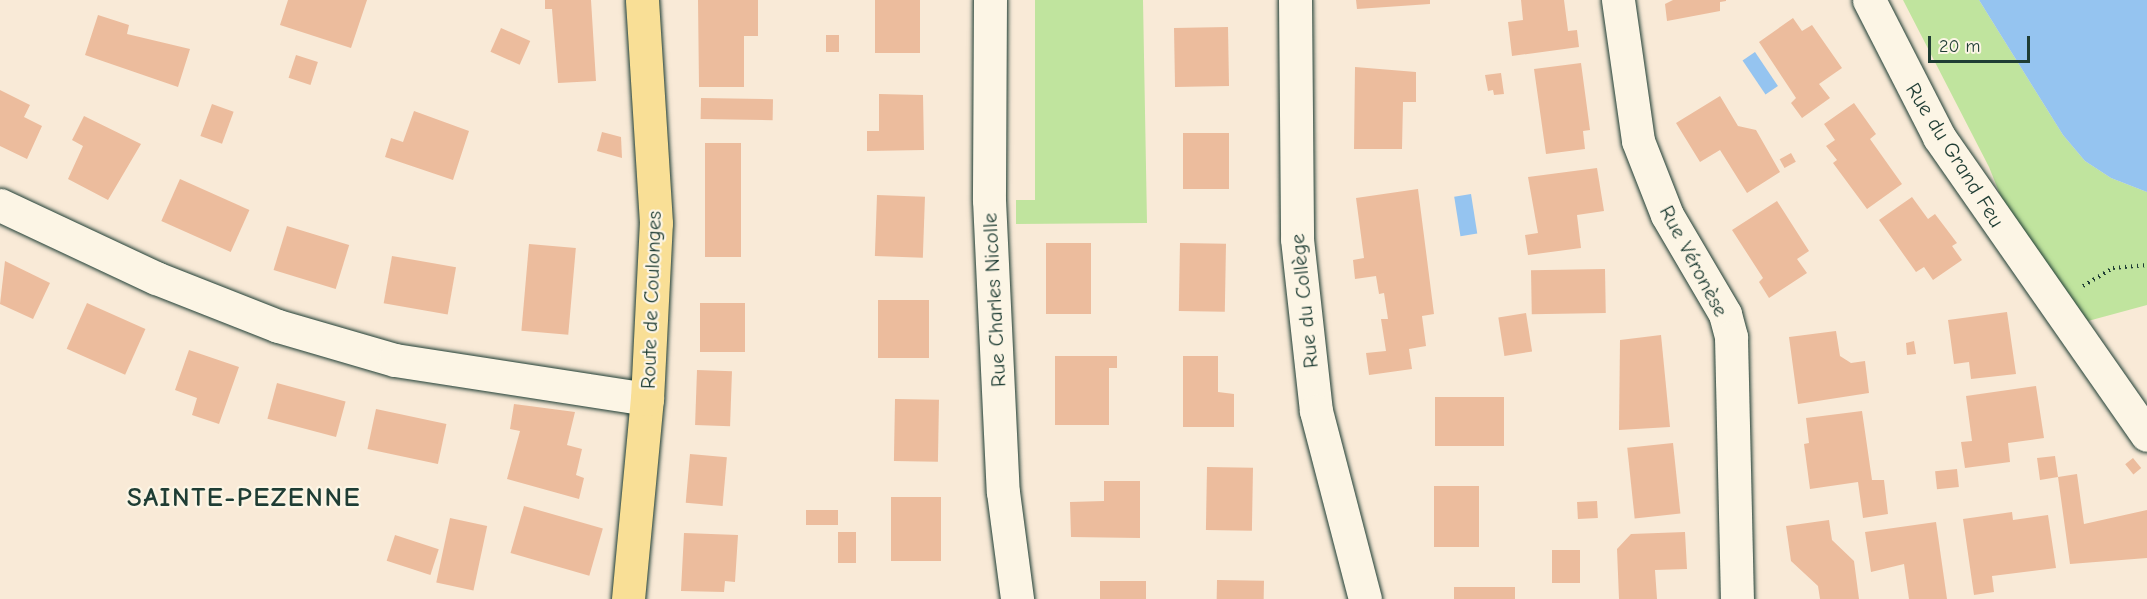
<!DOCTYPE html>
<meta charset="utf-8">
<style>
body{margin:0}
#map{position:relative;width:2147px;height:599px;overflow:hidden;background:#f9ead7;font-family:"Comic Neue",sans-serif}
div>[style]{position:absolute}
.green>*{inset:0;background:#c0e49e}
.water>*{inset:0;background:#95c4f0;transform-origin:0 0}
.building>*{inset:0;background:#ecbc9d;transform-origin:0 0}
.path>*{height:4px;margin-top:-2px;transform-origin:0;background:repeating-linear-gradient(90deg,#1f3d34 0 1.5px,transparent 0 6px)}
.roads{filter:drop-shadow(0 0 2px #1f3d34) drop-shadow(0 0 2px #1f3d34)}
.street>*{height:33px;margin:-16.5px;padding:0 16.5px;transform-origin:16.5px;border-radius:16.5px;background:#fcf5e5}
.primary>*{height:33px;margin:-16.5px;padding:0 16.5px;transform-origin:16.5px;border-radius:16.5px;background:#f9df96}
span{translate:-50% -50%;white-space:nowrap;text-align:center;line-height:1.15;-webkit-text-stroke:4.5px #fcf5e5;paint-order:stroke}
.street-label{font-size:21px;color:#1f3d34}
.district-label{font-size:27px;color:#1f3d34;font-weight:700;letter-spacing:1.5px}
.scale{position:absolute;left:1928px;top:36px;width:102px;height:27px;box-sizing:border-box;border:3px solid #1f3d34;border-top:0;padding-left:8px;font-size:18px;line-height:21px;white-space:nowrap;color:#1f3d34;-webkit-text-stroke:4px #fcf5e5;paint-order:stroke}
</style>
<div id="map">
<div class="green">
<div style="clip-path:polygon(1035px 0,1143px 0,1147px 223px,1016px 224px,1016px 200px,1035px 200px)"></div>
<div style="clip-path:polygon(1903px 0,1979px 0,2063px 135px,2085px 161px,2111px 178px,2147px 192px,2147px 305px,2088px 321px,2011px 222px,1989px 167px)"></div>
</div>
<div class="water">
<div style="clip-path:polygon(1979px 0,2147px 0,2147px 192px,2111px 178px,2085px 161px,2063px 135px)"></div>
<div style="left:1755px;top:52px;width:41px;height:15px;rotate:56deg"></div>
<div style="left:1471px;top:194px;width:40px;height:17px;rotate:81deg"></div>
</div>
<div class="building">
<div style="clip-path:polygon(288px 0,367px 0,351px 48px,280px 25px)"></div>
<div style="clip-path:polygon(545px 0,591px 0,596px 81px,558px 83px,552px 9px,545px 9px)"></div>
<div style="clip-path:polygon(698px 0,758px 0,758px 36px,744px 36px,744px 87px,699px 87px)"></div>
<div style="left:875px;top:0;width:45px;height:53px"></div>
<div style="clip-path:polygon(1356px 0,1430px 0,1430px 4px,1357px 9px)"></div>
<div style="clip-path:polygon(1521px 0,1564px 0,1568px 31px,1577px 30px,1579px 47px,1512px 56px,1508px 22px,1523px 20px)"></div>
<div style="clip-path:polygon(1673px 0,1726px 0,1726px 1px,1720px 2px,1720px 11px,1667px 21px,1665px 4px)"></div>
<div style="clip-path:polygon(98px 15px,129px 25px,127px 34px,190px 49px,178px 87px,85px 55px)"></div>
<div style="clip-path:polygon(1793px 18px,1802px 31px,1812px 25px,1842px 68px,1819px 84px,1830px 98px,1802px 118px,1791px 103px,1796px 98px,1759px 42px)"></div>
<div style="left:1228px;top:27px;width:59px;height:54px;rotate:89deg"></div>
<div style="left:501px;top:28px;width:32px;height:26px;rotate:24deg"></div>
<div style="left:839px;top:35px;width:17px;height:13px;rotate:90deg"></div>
<div style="left:296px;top:55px;width:23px;height:24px;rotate:18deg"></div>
<div style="clip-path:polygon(1581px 63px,1590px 130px,1583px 131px,1585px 149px,1546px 154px,1534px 69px)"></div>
<div style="clip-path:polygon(1355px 67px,1416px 72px,1416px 102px,1403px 102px,1402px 149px,1354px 149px)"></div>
<div style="clip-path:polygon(1501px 73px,1504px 94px,1494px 95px,1493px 90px,1488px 91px,1485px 75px)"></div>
<div style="clip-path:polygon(0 90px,30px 105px,24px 117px,42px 126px,27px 159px,0 146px)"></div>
<div style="clip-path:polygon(879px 94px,923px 95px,924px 150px,867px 151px,867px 131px,879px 131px)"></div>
<div style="clip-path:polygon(1720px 96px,1738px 126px,1756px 130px,1780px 172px,1747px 193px,1720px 150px,1700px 162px,1676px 123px)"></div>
<div style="left:701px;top:98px;width:72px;height:21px;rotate:1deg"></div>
<div style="clip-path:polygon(1854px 103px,1876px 134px,1870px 139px,1902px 184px,1867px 209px,1833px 163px,1837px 160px,1826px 146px,1835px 140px,1824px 124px)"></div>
<div style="left:212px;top:104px;width:23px;height:34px;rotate:20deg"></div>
<div style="clip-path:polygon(414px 111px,469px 131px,453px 180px,385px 157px,391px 138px,403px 142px)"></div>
<div style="clip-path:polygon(84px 116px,141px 144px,108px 200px,68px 179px,83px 146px,72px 140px)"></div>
<div style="clip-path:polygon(602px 132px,621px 137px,622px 158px,597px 151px)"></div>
<div style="left:1183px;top:133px;width:46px;height:56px"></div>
<div style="left:741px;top:143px;width:114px;height:36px;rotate:90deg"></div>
<div style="left:1791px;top:153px;width:10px;height:13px;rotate:61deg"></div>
<div style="clip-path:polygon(1597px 168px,1604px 211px,1577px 215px,1581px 248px,1528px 255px,1525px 235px,1538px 233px,1528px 177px)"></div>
<div style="left:180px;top:179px;width:76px;height:46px;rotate:24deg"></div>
<div style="clip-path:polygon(1418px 189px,1434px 314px,1422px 316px,1426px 346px,1409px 349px,1412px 369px,1369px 375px,1366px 353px,1386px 351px,1381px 319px,1388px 319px,1384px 293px,1379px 294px,1376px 276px,1355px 279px,1353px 260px,1364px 258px,1356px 198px)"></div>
<div style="left:877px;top:195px;width:48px;height:61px;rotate:2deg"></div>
<div style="clip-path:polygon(1912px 197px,1928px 219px,1935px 214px,1957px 243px,1952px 246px,1962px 260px,1933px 280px,1924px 267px,1916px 272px,1879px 220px)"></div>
<div style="clip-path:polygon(1777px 201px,1809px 251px,1797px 259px,1807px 273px,1769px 298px,1759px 282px,1763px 278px,1732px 230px)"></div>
<div style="left:287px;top:226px;width:65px;height:46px;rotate:17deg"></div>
<div style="left:1091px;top:243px;width:71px;height:45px;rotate:90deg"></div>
<div style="left:1180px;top:243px;width:46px;height:68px;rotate:1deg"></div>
<div style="left:529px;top:244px;width:47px;height:87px;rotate:5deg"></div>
<div style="left:392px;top:256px;width:65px;height:48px;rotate:10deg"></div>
<div style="clip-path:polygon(5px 261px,50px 283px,33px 319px,0 304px)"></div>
<div style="left:1605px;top:269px;width:44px;height:74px;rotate:89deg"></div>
<div style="left:878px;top:300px;width:51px;height:58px"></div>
<div style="left:87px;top:303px;width:64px;height:50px;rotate:24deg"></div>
<div style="left:700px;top:303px;width:45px;height:49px"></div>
<div style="clip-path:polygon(2007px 312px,2016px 374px,1971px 379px,1969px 362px,1954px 364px,1948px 320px)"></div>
<div style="left:1526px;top:313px;width:39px;height:28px;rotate:81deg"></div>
<div style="clip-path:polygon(1836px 331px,1840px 356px,1851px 363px,1865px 361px,1869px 393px,1798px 404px,1789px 337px)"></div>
<div style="clip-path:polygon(1661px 335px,1670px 427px,1619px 430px,1620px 340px)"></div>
<div style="clip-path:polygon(1914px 341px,1916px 354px,1907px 355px,1906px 343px)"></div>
<div style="clip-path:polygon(189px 350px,239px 367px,219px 424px,192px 415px,197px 398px,175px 390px)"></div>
<div style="clip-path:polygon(1055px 356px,1117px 356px,1117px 368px,1109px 368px,1109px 425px,1055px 425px)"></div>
<div style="clip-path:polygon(1183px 356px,1218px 356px,1218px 392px,1234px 394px,1234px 427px,1183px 427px)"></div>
<div style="left:697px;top:370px;width:35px;height:55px;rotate:2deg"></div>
<div style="left:277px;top:383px;width:71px;height:37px;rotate:15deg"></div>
<div style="clip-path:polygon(2036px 386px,2044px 438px,2008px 443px,2010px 462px,1965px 468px,1961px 442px,1972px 441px,1966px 396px)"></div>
<div style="left:1435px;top:397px;width:69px;height:49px"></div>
<div style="left:895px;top:399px;width:44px;height:62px;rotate:1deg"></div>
<div style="clip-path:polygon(514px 404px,575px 412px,567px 445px,582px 449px,576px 475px,584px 478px,579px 499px,507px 479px,520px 431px,510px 429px)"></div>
<div style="left:376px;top:409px;width:72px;height:41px;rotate:12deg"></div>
<div style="clip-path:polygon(1862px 411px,1872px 480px,1884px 480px,1888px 514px,1863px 518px,1858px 482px,1810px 489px,1804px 444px,1809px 443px,1806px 418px)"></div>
<div style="left:1673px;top:443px;width:71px;height:46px;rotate:84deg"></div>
<div style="left:690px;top:454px;width:37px;height:49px;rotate:5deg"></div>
<div style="clip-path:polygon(2055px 456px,2058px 477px,2077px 474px,2084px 524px,2147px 510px,2147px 558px,2070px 564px,2058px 477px,2040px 480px,2037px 458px)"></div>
<div style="left:2133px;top:458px;width:13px;height:10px;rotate:51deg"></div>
<div style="left:1207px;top:467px;width:46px;height:63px;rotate:1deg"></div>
<div style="left:1957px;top:469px;width:18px;height:22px;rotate:84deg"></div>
<div style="clip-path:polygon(1104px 481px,1140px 481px,1140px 538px,1071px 537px,1070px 502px,1104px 501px)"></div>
<div style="left:1434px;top:486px;width:45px;height:61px"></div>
<div style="left:891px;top:497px;width:50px;height:64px"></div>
<div style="left:1597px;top:501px;width:17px;height:20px;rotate:87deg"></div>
<div style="left:524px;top:506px;width:82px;height:49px;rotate:16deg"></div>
<div style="left:806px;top:510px;width:32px;height:15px"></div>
<div style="clip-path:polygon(2012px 512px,2013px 520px,2048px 515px,2056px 568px,1992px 576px,1994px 592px,1974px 595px,1963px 519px)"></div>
<div style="left:450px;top:518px;width:38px;height:66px;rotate:12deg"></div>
<div style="clip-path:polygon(1829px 520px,1832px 540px,1854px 561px,1859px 599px,1820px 599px,1818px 586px,1791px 561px,1786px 526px)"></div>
<div style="clip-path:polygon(1936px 522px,1947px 599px,1909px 599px,1904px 564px,1871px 572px,1865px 532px)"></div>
<div style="left:838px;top:532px;width:18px;height:31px"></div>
<div style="clip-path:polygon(1685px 532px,1687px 569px,1655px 570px,1657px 599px,1619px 599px,1617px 549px,1631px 534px)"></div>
<div style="clip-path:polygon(684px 533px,738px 535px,735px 582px,725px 581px,724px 592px,681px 591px)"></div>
<div style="left:395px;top:535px;width:46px;height:27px;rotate:18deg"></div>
<div style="left:1580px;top:550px;width:33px;height:28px;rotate:90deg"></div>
<div style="left:1217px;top:580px;width:47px;height:19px;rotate:1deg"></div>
<div style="left:1100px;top:581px;width:46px;height:18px"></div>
<div style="left:1454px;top:587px;width:61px;height:12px"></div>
</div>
<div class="path">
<div style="left:2083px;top:286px;width:35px;rotate:-31deg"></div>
<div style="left:2113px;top:268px;width:34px;rotate:-5deg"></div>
</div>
<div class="roads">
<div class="street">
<div style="left:990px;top:0;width:200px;rotate:90.3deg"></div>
<div style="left:989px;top:200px;width:292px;rotate:87.3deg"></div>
<div style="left:1003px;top:492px;width:108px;rotate:82.5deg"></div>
<div style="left:1295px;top:0;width:239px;rotate:89.5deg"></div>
<div style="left:1297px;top:239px;width:173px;rotate:83.7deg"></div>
<div style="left:1316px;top:411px;width:194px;rotate:75.4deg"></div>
<div style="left:1618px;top:0;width:142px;rotate:81.9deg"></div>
<div style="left:1638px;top:141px;width:79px;rotate:68.6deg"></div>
<div style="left:1667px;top:215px;width:115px;rotate:59.6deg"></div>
<div style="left:1725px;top:314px;width:24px;rotate:75deg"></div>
<div style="left:1731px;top:337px;width:262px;rotate:88.7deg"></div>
<div style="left:1869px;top:0;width:154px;rotate:62.9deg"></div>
<div style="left:1939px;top:137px;width:363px;rotate:55.1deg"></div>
<div style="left:0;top:205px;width:172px;rotate:25.1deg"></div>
<div style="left:156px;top:278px;width:131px;rotate:21.5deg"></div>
<div style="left:278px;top:326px;width:122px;rotate:16.2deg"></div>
<div style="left:395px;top:360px;width:255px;rotate:8.8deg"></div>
</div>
<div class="primary">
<div style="left:628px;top:599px;width:201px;rotate:-84.6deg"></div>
<div style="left:647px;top:399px;width:176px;rotate:-87.1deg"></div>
<div style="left:656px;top:223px;width:223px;rotate:-93.6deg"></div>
</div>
</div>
<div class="street-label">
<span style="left:1955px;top:155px;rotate:58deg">Rue du Grand Feu</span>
<span style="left:1694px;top:261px;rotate:62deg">Rue Véronèse</span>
<span style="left:651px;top:300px;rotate:-88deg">Route de Coulonges</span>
<span style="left:994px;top:300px;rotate:-93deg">Rue Charles Nicolle</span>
<span style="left:1304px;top:301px;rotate:-96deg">Rue du Collège</span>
</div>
<div class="district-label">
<span style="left:244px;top:498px">SAINTE-PEZENNE</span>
</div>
<div class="scale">20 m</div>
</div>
